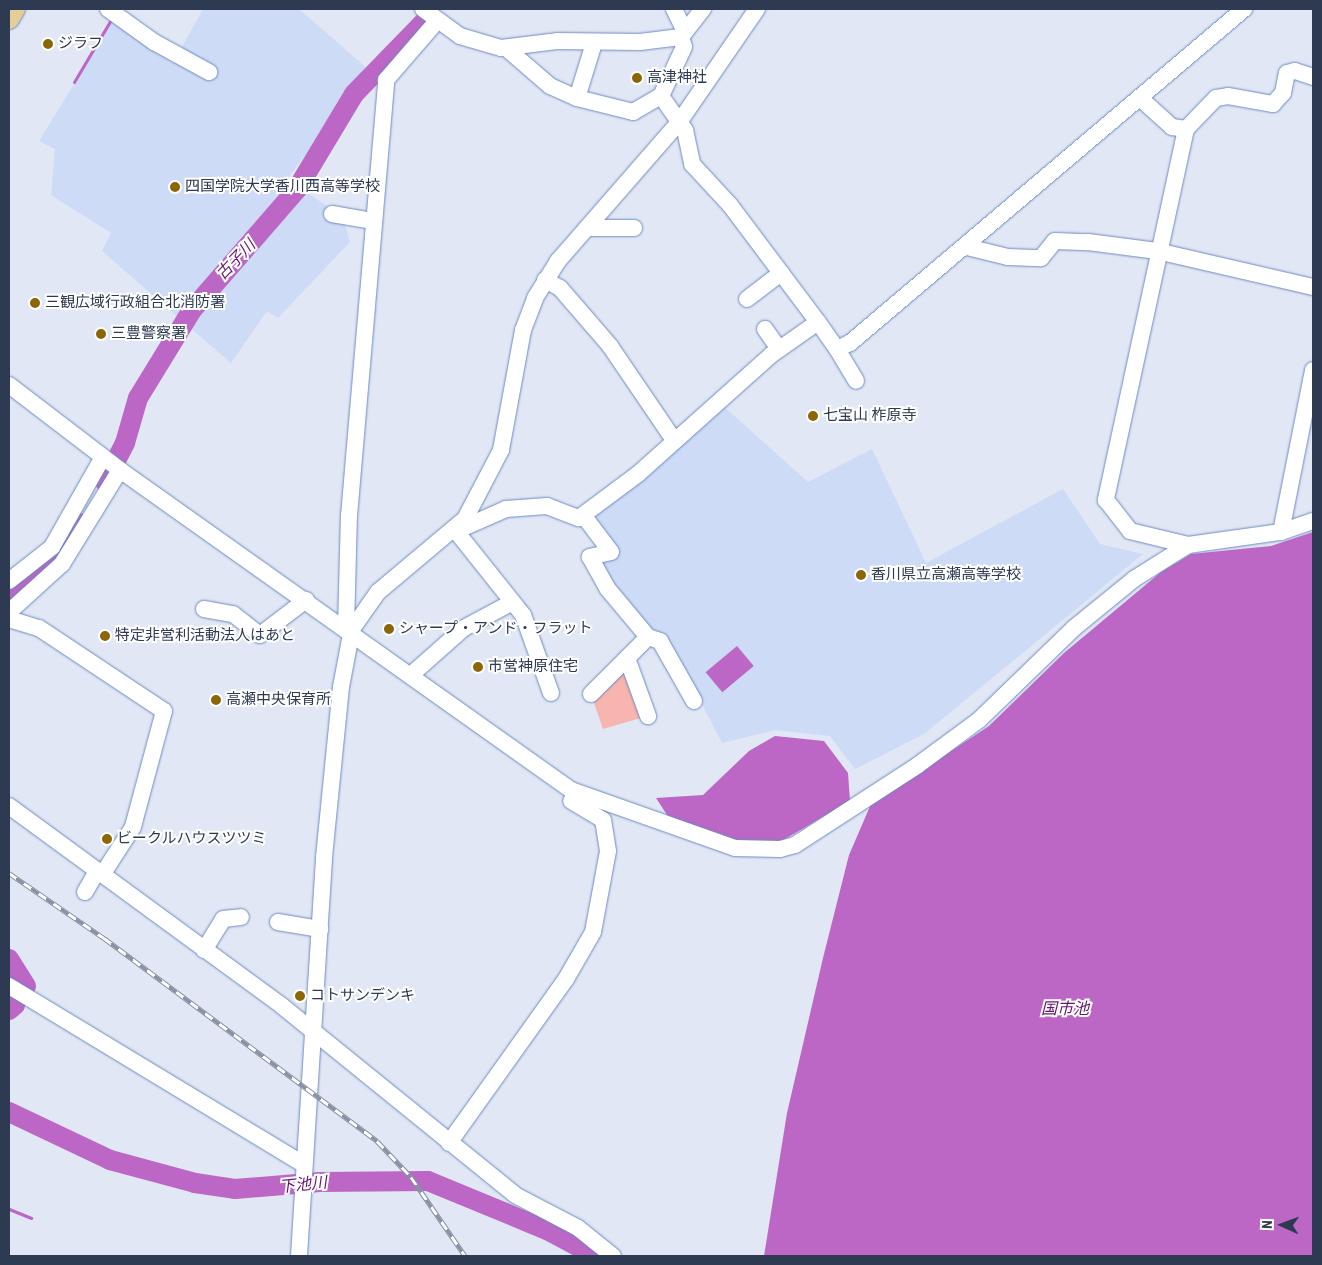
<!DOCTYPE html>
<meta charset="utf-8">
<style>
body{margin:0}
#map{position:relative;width:1322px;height:1265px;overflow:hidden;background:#e1e7f4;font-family:"Roboto Condensed","Noto Sans JP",sans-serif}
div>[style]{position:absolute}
.built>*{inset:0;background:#cddbf6}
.green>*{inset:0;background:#f8b4af}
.water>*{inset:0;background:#bc66c5;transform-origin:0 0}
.stream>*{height:3px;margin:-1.5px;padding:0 1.5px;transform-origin:1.5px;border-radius:1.5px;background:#bc66c5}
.river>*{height:20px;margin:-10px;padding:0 10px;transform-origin:10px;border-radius:10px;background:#bc66c5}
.roads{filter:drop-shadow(0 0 1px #6e8ac2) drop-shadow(0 0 1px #6e8ac2)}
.minor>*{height:16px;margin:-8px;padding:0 8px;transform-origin:8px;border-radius:8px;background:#fff}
.major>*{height:20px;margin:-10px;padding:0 10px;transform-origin:10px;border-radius:10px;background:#e6cd98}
.rail>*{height:5px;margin-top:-2.5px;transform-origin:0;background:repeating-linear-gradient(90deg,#fff 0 9px,#8891a3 0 18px);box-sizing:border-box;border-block:1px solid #8891a3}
.dots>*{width:14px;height:14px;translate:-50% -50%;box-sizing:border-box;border:2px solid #fff;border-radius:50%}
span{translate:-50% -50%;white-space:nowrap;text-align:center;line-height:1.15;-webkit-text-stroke:4px #fff;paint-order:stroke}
.poi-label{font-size:15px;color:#2e3a52}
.left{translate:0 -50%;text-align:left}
.water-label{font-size:16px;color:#66156e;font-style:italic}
.frame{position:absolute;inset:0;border:10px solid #2e3a52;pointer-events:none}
.north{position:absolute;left:1257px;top:1200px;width:50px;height:50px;-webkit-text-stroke:4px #fff;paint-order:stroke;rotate:272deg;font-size:14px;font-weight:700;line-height:20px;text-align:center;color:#2e3a52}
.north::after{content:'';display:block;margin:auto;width:18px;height:22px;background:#2e3a52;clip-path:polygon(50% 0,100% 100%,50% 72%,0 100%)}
</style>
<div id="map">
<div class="built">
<div style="clip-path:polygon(203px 9px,299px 9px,370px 71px,287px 179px,343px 217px,350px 242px,278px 318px,267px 311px,231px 363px,102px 251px,111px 233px,51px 195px,55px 149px,39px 141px,114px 19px,173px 63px)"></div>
<div style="clip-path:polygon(722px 405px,808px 482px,872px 449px,926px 563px,1063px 489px,1100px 544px,1143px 554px,924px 734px,855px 769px,830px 736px,775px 730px,722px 743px,691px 683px,611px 587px,596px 560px,616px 554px,588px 519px)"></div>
</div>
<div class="green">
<div style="clip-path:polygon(627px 666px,644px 717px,603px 729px,593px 700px)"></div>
</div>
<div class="water">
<div style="clip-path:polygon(1313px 532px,1313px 1256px,764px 1256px,787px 1113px,823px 958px,849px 855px,871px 804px,989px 726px,1064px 653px,1161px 572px,1191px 554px,1271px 546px)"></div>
<div style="left:737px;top:646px;width:26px;height:41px;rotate:50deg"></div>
<div style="clip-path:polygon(775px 736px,824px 741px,848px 773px,850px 801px,780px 842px,744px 842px,673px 824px,656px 798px,703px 795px,749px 751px)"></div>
</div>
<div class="stream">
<div style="left:74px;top:82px;width:74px;rotate:-59.3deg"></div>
<div style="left:9px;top:1209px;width:24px;rotate:22deg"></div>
</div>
<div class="river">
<div style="left:105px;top:482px;width:44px;rotate:-62.9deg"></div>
<div style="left:125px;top:443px;width:47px;rotate:-73.9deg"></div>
<div style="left:138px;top:398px;width:103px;rotate:-58.5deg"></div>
<div style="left:192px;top:310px;width:160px;rotate:-49deg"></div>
<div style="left:297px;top:189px;width:111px;rotate:-59deg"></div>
<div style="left:354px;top:94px;width:107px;rotate:-45.8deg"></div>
<div style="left:9px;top:596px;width:52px;rotate:-39.5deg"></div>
<div style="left:49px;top:563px;width:50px;rotate:-53.1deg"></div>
<div style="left:9px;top:959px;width:32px;rotate:58deg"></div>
<div style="left:9px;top:1010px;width:8px;rotate:-40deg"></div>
<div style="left:9px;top:1112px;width:112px;rotate:25.4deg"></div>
<div style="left:110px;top:1160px;width:88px;rotate:15.1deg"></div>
<div style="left:195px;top:1183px;width:40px;rotate:8.5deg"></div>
<div style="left:235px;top:1189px;width:85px;rotate:-4.7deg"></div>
<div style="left:320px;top:1182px;width:108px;rotate:-0.5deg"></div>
<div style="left:428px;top:1181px;width:129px;rotate:22.4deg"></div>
<div style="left:547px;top:1230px;width:55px;rotate:28deg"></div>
</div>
<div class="roads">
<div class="minor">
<div style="left:108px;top:9px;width:57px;rotate:35.7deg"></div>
<div style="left:154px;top:42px;width:63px;rotate:28.6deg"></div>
<div style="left:423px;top:9px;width:46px;rotate:36.1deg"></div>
<div style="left:460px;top:36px;width:43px;rotate:16.3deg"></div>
<div style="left:501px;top:48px;width:56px;rotate:-7.1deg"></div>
<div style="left:557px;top:41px;width:83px;rotate:0.7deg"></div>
<div style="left:640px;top:42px;width:41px;rotate:-7deg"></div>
<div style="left:681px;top:37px;width:36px;rotate:-52deg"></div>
<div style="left:674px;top:9px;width:25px;rotate:64deg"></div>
<div style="left:681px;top:37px;width:10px;rotate:73deg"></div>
<div style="left:684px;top:47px;width:54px;rotate:115.1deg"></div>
<div style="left:661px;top:96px;width:42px;rotate:54.8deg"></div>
<div style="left:685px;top:130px;width:35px;rotate:78deg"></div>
<div style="left:692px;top:164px;width:56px;rotate:47.2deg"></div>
<div style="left:730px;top:205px;width:146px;rotate:53.1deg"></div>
<div style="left:506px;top:48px;width:58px;rotate:40.8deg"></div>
<div style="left:550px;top:86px;width:30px;rotate:24deg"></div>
<div style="left:577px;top:98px;width:58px;rotate:14deg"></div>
<div style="left:633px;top:112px;width:32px;rotate:-30deg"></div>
<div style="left:577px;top:98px;width:58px;rotate:-72.8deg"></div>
<div style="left:1141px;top:99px;width:42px;rotate:42.1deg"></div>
<div style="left:1172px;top:127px;width:14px;rotate:8deg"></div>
<div style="left:1186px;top:129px;width:43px;rotate:-45.9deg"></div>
<div style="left:1216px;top:98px;width:12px;rotate:-9deg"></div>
<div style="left:1228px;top:96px;width:46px;rotate:10.1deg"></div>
<div style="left:1273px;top:104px;width:15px;rotate:-48deg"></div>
<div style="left:1283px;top:93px;width:20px;rotate:-79deg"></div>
<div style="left:1287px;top:73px;width:8px;rotate:-14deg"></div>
<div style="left:1295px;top:71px;width:19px;rotate:18deg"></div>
<div style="left:1186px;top:129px;width:380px;rotate:102.2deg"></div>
<div style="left:1106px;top:500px;width:39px;rotate:52deg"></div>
<div style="left:1130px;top:531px;width:60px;rotate:13.6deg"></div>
<div style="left:1188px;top:545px;width:94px;rotate:-8deg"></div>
<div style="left:1281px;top:532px;width:34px;rotate:-19deg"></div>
<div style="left:332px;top:214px;width:42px;rotate:9.7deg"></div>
<div style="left:587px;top:228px;width:47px"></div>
<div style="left:967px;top:247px;width:42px;rotate:13.7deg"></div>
<div style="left:1008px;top:257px;width:33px;rotate:2deg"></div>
<div style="left:1041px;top:258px;width:22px;rotate:-51deg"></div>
<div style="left:1055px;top:241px;width:33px;rotate:2deg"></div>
<div style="left:1088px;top:242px;width:70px;rotate:7.4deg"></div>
<div style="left:1157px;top:251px;width:160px;rotate:13deg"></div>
<div style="left:545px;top:280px;width:17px;rotate:28deg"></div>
<div style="left:560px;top:288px;width:77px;rotate:49.2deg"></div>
<div style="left:610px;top:346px;width:114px;rotate:55.8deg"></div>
<div style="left:747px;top:299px;width:43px;rotate:-37.4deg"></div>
<div style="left:765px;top:329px;width:24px;rotate:55deg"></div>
<div style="left:837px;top:349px;width:37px;rotate:59deg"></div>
<div style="left:9px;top:385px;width:140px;rotate:37.4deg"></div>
<div style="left:120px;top:470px;width:553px;rotate:35.36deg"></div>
<div style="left:571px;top:790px;width:174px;rotate:19.5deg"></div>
<div style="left:735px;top:848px;width:45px;rotate:1.3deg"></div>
<div style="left:780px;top:849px;width:16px;rotate:-15deg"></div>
<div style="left:795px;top:845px;width:147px;rotate:-33deg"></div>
<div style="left:918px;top:765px;width:76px;rotate:-36.4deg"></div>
<div style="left:979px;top:720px;width:132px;rotate:-44.1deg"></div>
<div style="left:1074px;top:628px;width:77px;rotate:-39.2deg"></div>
<div style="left:1134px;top:579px;width:64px;rotate:-32.2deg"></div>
<div style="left:583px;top:515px;width:46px;rotate:52.9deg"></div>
<div style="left:611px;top:552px;width:22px;rotate:167deg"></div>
<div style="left:590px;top:557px;width:35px;rotate:61deg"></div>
<div style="left:607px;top:588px;width:64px;rotate:50.1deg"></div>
<div style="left:648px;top:637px;width:13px;rotate:18deg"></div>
<div style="left:660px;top:641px;width:69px;rotate:60.5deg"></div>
<div style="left:1281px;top:532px;width:165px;rotate:-78.8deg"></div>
<div style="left:9px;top:581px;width:55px;rotate:-38.3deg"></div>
<div style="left:52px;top:547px;width:103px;rotate:-60.5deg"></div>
<div style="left:204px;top:609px;width:29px;rotate:10deg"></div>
<div style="left:233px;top:614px;width:34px;rotate:38deg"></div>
<div style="left:260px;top:635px;width:58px;rotate:-37.3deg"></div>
<div style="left:9px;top:612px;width:72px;rotate:-42.2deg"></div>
<div style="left:62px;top:564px;width:110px;rotate:-58.3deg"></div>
<div style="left:9px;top:619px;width:31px;rotate:17deg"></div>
<div style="left:39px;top:628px;width:150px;rotate:33.6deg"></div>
<div style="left:164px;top:711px;width:120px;rotate:105deg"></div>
<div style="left:133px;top:827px;width:57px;rotate:122.9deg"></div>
<div style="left:346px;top:628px;width:112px;rotate:-88.5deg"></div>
<div style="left:349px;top:516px;width:438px;rotate:-85.1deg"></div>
<div style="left:386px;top:80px;width:78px;rotate:-49.2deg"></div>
<div style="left:627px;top:658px;width:62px;rotate:70.1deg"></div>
<div style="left:412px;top:674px;width:69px;rotate:-41.5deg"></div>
<div style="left:464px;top:628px;width:55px;rotate:-28deg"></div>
<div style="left:551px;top:693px;width:83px;rotate:-109.7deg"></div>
<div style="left:523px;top:615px;width:107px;rotate:-128.6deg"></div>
<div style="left:456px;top:531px;width:55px;rotate:-23.7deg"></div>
<div style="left:506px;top:509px;width:41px;rotate:-4.2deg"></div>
<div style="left:547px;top:506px;width:34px;rotate:21deg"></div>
<div style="left:579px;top:518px;width:74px;rotate:-36.7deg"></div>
<div style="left:638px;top:474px;width:178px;rotate:-41.8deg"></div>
<div style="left:771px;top:355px;width:57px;rotate:-35.1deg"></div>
<div style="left:818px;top:322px;width:33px;rotate:55deg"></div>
<div style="left:837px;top:349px;width:14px;rotate:-25deg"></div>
<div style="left:850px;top:343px;width:517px;rotate:-40.29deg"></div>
<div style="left:591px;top:694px;width:81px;rotate:-45deg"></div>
<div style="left:9px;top:806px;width:338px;rotate:36.2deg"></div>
<div style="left:282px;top:1006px;width:300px;rotate:39deg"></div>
<div style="left:515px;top:1195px;width:71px;rotate:27.6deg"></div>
<div style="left:578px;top:1228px;width:45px;rotate:38.7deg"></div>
<div style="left:85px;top:892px;width:24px;rotate:-60deg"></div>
<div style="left:278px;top:922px;width:43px;rotate:9.5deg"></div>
<div style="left:204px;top:950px;width:36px;rotate:-58deg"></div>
<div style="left:223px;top:919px;width:18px;rotate:-6deg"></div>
<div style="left:9px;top:986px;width:344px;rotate:31.2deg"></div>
<div style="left:449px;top:1143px;width:201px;rotate:-54.5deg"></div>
<div style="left:566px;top:979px;width:54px;rotate:-60.1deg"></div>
<div style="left:593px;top:932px;width:82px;rotate:-79.5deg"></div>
<div style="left:608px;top:851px;width:31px;rotate:-99deg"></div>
<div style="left:603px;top:820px;width:37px;rotate:-149deg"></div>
<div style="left:299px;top:1256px;width:400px;rotate:-86.4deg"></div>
<div style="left:324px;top:857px;width:171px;rotate:-84.3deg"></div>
<div style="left:341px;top:687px;width:59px;rotate:-79.3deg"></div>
<div style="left:352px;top:629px;width:45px;rotate:-54.9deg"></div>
<div style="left:378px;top:592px;width:114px;rotate:-40deg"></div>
<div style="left:465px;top:519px;width:78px;rotate:-62.4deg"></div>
<div style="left:501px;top:450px;width:122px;rotate:-79.6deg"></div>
<div style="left:523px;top:330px;width:34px;rotate:-69deg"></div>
<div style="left:535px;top:298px;width:44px;rotate:-58.1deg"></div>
<div style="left:558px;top:261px;width:186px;rotate:-48.9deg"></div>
<div style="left:680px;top:121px;width:136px;rotate:-55.5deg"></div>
</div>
<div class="major">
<div style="left:9px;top:19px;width:12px;rotate:-59deg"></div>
</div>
</div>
<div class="rail">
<div style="left:9px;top:873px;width:115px;rotate:34.4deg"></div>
<div style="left:104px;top:938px;width:340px;rotate:36.6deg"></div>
<div style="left:377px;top:1141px;width:50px;rotate:46.6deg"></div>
<div style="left:411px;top:1177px;width:96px;rotate:55.6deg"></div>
</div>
<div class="dots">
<div style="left:48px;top:44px;background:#8a6605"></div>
<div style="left:637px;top:78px;background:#8a6605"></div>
<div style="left:175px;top:187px;background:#8a6605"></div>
<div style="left:35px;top:303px;background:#8a6605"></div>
<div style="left:101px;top:334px;background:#8a6605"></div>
<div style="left:813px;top:416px;background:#8a6605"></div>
<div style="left:861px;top:575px;background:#8a6605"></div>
<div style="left:389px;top:629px;background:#8a6605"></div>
<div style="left:105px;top:636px;background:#8a6605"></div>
<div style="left:478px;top:667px;background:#8a6605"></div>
<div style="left:216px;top:700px;background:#8a6605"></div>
<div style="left:107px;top:839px;background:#8a6605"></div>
<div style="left:300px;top:996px;background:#8a6605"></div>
</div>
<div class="poi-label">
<span class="left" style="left:58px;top:44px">ジラフ</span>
<span class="left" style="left:647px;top:78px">高津神社</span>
<span class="left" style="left:185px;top:187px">四国学院大学香川西高等学校</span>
<span class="left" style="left:45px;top:303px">三観広域行政組合北消防署</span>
<span class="left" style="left:111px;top:334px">三豊警察署</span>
<span class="left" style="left:823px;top:416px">七宝山 柞原寺</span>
<span class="left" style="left:871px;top:575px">香川県立高瀬高等学校</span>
<span class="left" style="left:399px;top:629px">シャープ・アンド・フラット</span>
<span class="left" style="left:115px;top:636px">特定非営利活動法人はあと</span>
<span class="left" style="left:488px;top:667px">市営神原住宅</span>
<span class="left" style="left:226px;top:700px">高瀬中央保育所</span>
<span class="left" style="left:117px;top:839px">ビークルハウスツツミ</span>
<span class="left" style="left:310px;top:996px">コトサンデンキ</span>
</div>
<div class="water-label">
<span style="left:236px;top:260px;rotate:-46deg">古子川</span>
<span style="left:1065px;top:1009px">国市池</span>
<span style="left:303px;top:1185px;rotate:-6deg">下池川</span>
</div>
<div class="frame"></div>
<div class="north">N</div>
</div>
